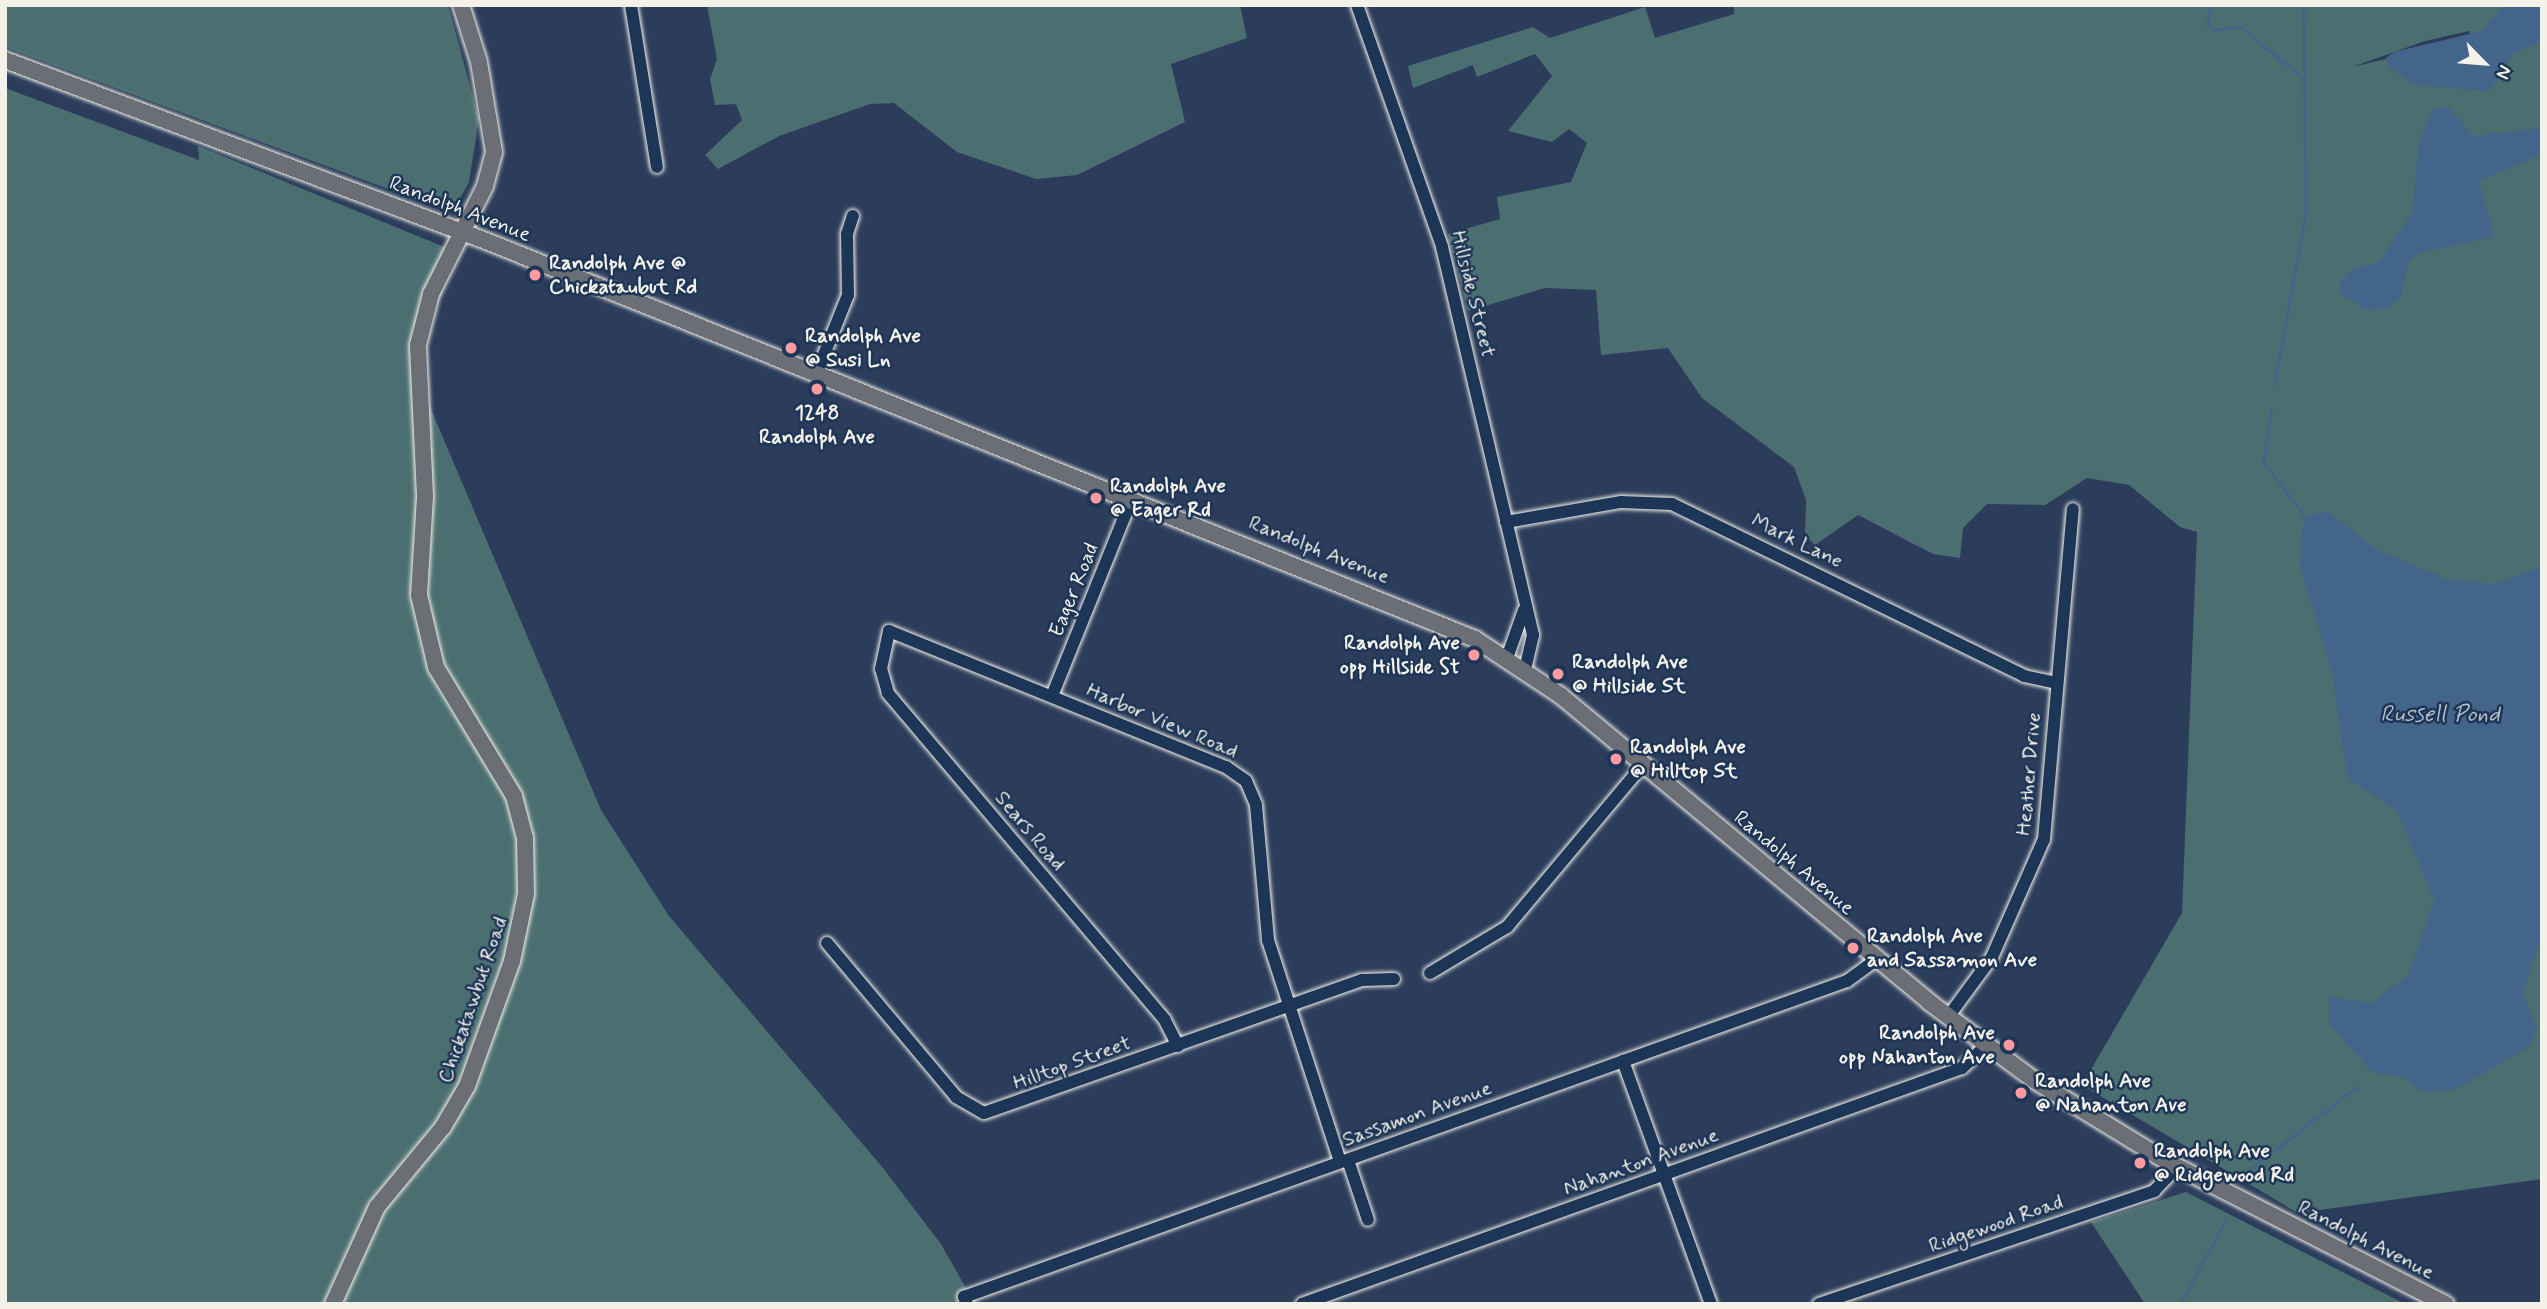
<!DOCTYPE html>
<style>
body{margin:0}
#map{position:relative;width:2547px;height:1309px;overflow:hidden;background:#2b3d5b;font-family:Mynerve,sans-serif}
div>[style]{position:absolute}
.green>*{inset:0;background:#4b6f71}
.water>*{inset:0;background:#436589}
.stream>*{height:2.5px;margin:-1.25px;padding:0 1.25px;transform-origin:1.25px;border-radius:1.25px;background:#436589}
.roads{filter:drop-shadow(0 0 2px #f4f1e8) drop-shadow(0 0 2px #f4f1e8)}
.minor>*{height:12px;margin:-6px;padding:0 6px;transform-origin:6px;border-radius:6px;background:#1d3557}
.major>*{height:16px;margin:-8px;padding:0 8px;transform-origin:8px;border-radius:8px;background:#6b6f75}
.dots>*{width:19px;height:19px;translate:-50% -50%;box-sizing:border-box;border:4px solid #1d3557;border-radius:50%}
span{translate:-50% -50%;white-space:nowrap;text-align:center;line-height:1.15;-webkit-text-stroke:5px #1d3557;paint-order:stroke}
.street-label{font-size:21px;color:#f4f1e8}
.poi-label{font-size:21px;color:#f4f1e8;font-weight:700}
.left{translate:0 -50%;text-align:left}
.right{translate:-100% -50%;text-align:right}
.water-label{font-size:23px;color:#b6c0c7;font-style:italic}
.frame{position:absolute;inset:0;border:7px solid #f4f1e8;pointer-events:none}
.north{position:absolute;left:2449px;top:28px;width:70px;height:70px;-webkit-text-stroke:5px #1d3557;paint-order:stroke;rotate:115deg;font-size:19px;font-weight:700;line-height:28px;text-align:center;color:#f4f1e8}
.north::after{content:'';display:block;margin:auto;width:24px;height:32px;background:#f4f1e8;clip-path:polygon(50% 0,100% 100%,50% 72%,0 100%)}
</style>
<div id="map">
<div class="green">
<div style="clip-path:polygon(5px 5px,448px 5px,479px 119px,469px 182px,456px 206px,440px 208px,5px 47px)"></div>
<div style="clip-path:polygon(707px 5px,1240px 5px,1247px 38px,1171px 64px,1185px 122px,1077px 175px,1036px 179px,957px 152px,894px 103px,870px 104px,779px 136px,718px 169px,705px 155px,742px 120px,736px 104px,715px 105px,710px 79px,717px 59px)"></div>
<div style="clip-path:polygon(evenodd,1734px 5px,2542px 5px,2542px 1179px,2298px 1213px,2082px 1085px,2182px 913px,2197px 532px,2180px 527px,2129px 485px,2087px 478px,2045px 505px,1987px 504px,1963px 528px,1960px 558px,1933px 554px,1858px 515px,1815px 545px,1805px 535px,1806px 500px,1794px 467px,1702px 398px,1668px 348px,1601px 355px,1596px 290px,1545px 288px,1468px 311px,1448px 234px,1500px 219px,1497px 197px,1571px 182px,1587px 143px,1569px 129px,1552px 142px,1508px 131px,1552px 76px,1535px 54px,1477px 77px,1473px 65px,1413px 88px,1408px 66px,1533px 27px,1550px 38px,1645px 7px,1655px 38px,1734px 14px,1734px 5px,2469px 31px,2471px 39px,2352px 67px,2425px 41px,2469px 31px)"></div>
<div style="clip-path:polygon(5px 88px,199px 160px,198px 146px,459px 253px,424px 336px,427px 400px,601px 810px,669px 916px,883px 1168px,941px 1244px,975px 1304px,5px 1304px)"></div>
<div style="clip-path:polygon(2186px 1192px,2405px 1304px,2145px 1304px,2091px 1222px)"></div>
</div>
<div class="water">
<div style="clip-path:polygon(2503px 5px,2542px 5px,2542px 41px,2513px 54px,2490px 91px,2414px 85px,2388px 66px,2386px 58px,2394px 52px,2482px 31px)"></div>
<div style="clip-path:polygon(2434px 108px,2449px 108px,2474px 136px,2542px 128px,2542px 154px,2479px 181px,2494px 237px,2422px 252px,2410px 260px,2400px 299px,2389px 308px,2366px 310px,2342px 294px,2339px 282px,2352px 269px,2379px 262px,2412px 212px,2419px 141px)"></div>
<div style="clip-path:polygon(2328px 512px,2379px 551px,2447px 579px,2495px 584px,2542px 566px,2542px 934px,2523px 993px,2537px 1031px,2528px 1048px,2456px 1089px,2422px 1092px,2402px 1077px,2372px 1072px,2329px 1024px,2329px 997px,2372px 1003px,2408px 975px,2434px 900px,2397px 811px,2350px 780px,2346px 770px,2332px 672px,2300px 567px,2302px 527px,2310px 515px)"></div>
</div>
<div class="stream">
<div style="left:2202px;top:5px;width:10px;rotate:24deg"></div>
<div style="left:2211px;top:9px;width:16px;rotate:104deg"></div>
<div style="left:2207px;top:25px;width:8px;rotate:40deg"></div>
<div style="left:2213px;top:30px;width:27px;rotate:-8deg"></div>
<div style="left:2240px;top:26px;width:82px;rotate:39.5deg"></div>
<div style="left:2274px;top:385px;width:172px;rotate:-79.6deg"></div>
<div style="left:2305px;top:216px;width:211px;rotate:-90.5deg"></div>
<div style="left:2272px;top:406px;width:57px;rotate:98.1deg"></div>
<div style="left:2264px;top:462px;width:73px;rotate:52.8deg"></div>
<div style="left:2245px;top:1180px;width:18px;rotate:-56deg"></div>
<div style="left:2255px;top:1165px;width:128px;rotate:-37.4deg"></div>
<div style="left:2181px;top:1303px;width:93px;rotate:-61.8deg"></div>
</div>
<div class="roads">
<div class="minor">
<div style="left:631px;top:5px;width:164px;rotate:80.9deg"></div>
<div style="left:1357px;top:5px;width:256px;rotate:70.6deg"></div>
<div style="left:1442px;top:247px;width:399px;rotate:76.8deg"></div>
<div style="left:1533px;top:635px;width:35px;rotate:103deg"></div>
<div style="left:817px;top:372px;width:83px;rotate:-68.1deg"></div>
<div style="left:848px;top:295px;width:61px;rotate:-90.9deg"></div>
<div style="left:847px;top:234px;width:19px;rotate:-72deg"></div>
<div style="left:1506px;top:522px;width:117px;rotate:-9.9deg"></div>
<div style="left:1621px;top:502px;width:51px;rotate:2.2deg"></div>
<div style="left:1672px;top:504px;width:392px;rotate:26deg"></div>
<div style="left:2024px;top:676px;width:33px;rotate:12deg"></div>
<div style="left:1507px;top:658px;width:51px;rotate:-70.5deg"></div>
<div style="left:1052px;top:696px;width:214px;rotate:-68deg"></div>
<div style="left:827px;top:943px;width:201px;rotate:50deg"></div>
<div style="left:956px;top:1097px;width:32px;rotate:30deg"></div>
<div style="left:984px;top:1113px;width:401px;rotate:-19.4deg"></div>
<div style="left:1362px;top:980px;width:32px;rotate:-2deg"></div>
<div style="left:1430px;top:973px;width:90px;rotate:-30.9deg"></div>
<div style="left:1507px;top:927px;width:213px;rotate:-50deg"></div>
<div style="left:1948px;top:1017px;width:74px;rotate:-53.7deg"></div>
<div style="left:1992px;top:957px;width:129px;rotate:-66.2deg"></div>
<div style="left:2044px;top:839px;width:331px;rotate:-85deg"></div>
<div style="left:1178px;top:1046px;width:29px;rotate:-117deg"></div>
<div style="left:1165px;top:1020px;width:429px;rotate:-130.3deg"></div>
<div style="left:888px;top:693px;width:25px;rotate:-106deg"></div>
<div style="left:881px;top:669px;width:39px;rotate:-78deg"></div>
<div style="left:889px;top:631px;width:363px;rotate:22deg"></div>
<div style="left:1226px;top:767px;width:24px;rotate:35deg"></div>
<div style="left:1246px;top:781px;width:26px;rotate:67deg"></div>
<div style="left:1256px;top:805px;width:136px;rotate:84.9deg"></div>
<div style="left:1268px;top:940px;width:233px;rotate:72deg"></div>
<div style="left:1623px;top:1061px;width:258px;rotate:70.1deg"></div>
<div style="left:1348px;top:1160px;width:63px;rotate:71.6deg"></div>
<div style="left:967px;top:1304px;width:8px;rotate:-113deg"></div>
<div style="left:964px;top:1297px;width:938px;rotate:-19.69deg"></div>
<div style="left:1847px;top:981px;width:37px;rotate:-36deg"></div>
<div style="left:1302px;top:1304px;width:701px;rotate:-19.68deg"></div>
<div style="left:1962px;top:1068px;width:33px;rotate:-43deg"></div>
<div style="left:1819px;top:1304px;width:354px;rotate:-18.6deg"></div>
<div style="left:2154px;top:1191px;width:33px;rotate:-46deg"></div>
</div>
<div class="major">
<div style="left:5px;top:60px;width:514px;rotate:20.62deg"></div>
<div style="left:486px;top:241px;width:1066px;rotate:21.92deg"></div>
<div style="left:1475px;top:639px;width:103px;rotate:33.5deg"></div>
<div style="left:1561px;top:696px;width:479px;rotate:39.7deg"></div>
<div style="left:1929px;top:1002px;width:131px;rotate:36.6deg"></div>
<div style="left:2034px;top:1080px;width:157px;rotate:31.5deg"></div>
<div style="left:2168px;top:1162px;width:312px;rotate:27.1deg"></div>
<div style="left:333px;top:1304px;width:107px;rotate:-65.6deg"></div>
<div style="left:377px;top:1207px;width:104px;rotate:-50.5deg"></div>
<div style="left:443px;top:1127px;width:48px;rotate:-59.7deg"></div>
<div style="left:467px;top:1086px;width:133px;rotate:-70.2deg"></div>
<div style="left:512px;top:961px;width:68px;rotate:-78.2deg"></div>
<div style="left:526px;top:894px;width:56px;rotate:-91deg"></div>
<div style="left:525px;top:838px;width:43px;rotate:-104.7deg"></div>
<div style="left:514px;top:796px;width:151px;rotate:-121.2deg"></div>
<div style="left:436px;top:667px;width:74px;rotate:-103.3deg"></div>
<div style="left:419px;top:595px;width:99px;rotate:-86.5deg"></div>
<div style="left:425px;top:496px;width:151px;rotate:-92.7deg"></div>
<div style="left:418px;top:345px;width:53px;rotate:-75.7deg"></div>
<div style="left:431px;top:294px;width:121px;rotate:-63.4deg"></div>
<div style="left:485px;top:186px;width:35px;rotate:-75deg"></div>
<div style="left:494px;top:152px;width:91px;rotate:-99.5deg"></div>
<div style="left:479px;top:62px;width:60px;rotate:-107.5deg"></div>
</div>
</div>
<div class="dots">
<div style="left:535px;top:275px;background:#ff9aa2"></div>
<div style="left:791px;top:348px;background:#ff9aa2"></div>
<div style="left:817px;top:389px;background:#ff9aa2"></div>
<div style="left:1096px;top:498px;background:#ff9aa2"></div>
<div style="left:1474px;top:655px;background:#ff9aa2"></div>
<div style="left:1558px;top:674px;background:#ff9aa2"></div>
<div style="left:1616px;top:759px;background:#ff9aa2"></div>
<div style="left:1853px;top:948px;background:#ff9aa2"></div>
<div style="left:2009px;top:1045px;background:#ff9aa2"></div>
<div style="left:2021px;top:1093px;background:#ff9aa2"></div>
<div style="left:2140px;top:1163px;background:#ff9aa2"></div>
</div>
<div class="street-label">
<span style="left:460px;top:209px;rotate:21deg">Randolph Avenue</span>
<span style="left:1473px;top:294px;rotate:76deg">Hillside Street</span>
<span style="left:1797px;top:541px;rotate:26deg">Mark Lane</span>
<span style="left:1319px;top:550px;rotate:22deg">Randolph Avenue</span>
<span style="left:1074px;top:590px;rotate:-68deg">Eager Road</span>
<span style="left:1162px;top:721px;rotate:23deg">Harbor View Road</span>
<span style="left:2029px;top:774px;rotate:-85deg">Heather Drive</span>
<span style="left:1030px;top:831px;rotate:50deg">Sears Road</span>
<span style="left:1794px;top:863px;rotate:40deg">Randolph Avenue</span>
<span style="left:473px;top:1000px;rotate:-71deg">Chickatawbut Road</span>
<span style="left:1072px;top:1063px;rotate:-20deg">Hilltop Street</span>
<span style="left:1417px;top:1114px;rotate:-20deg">Sassamon Avenue</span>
<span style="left:1641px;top:1162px;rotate:-20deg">Nahanton Avenue</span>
<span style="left:1996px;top:1224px;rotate:-19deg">Ridgewood Road</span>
<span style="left:2366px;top:1240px;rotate:27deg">Randolph Avenue</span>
</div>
<div class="poi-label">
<span class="left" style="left:549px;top:275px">Randolph Ave @<br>Chickataubut Rd</span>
<span class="left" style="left:805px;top:348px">Randolph Ave<br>@ Susi Ln</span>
<span style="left:817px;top:425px">1248<br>Randolph Ave</span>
<span class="left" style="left:1110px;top:498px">Randolph Ave<br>@ Eager Rd</span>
<span class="right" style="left:1460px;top:655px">Randolph Ave<br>opp Hillside St</span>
<span class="left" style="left:1572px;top:674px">Randolph Ave<br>@ Hillside St</span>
<span class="left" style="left:1630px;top:759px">Randolph Ave<br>@ Hilltop St</span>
<span class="left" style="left:1867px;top:948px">Randolph Ave<br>and Sassamon Ave</span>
<span class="right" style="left:1995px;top:1045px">Randolph Ave<br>opp Nahanton Ave</span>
<span class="left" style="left:2035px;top:1093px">Randolph Ave<br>@ Nahanton Ave</span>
<span class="left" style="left:2154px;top:1163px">Randolph Ave<br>@ Ridgewood Rd</span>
</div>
<div class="water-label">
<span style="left:2440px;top:715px">Russell Pond</span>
</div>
<div class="frame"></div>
<div class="north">N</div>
</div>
